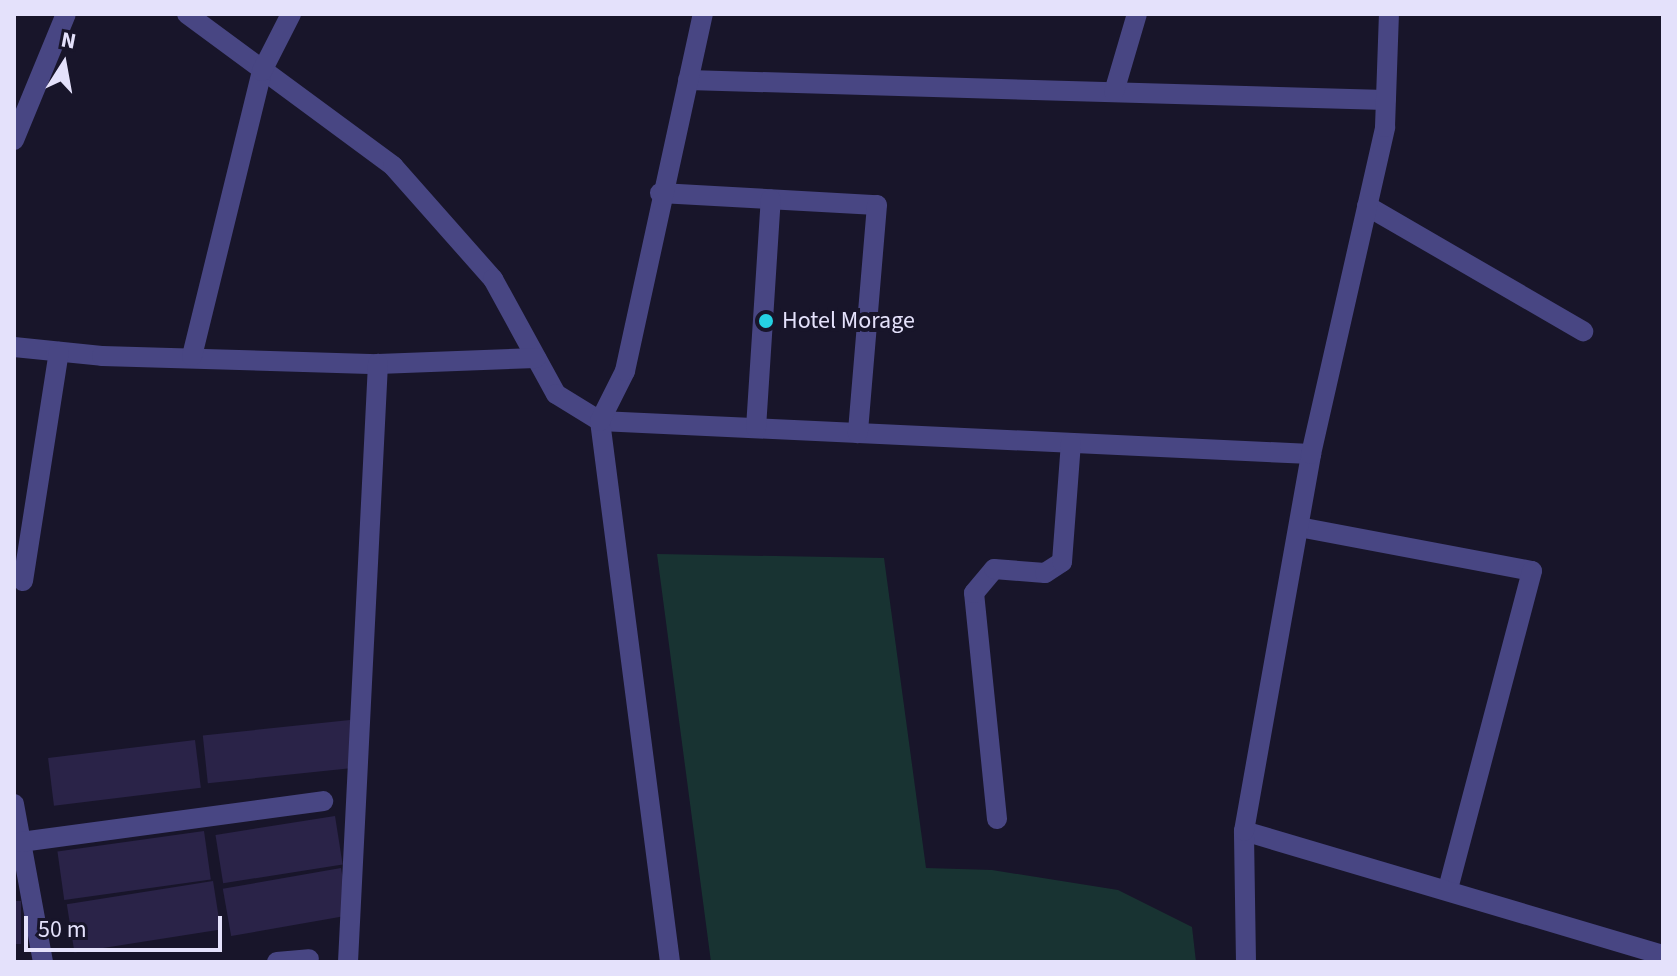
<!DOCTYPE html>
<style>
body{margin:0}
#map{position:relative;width:1677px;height:976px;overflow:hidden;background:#18152a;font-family:"Source Sans 3",sans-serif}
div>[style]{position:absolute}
.green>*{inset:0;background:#183332}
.building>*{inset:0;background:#2a2348;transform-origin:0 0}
.street>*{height:20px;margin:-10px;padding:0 10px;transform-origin:10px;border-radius:10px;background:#484683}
.dots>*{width:22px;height:22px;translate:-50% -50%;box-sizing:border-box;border:4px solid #18152a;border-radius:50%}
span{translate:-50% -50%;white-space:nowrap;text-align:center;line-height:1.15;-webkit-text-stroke:8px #18152a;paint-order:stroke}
.poi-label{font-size:24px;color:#e4e1fb}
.left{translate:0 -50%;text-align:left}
.frame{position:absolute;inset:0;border:16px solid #e4e1fb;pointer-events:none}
.north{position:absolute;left:24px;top:24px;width:80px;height:80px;-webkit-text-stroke:6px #18152a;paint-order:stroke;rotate:11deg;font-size:22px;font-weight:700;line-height:32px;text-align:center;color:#e4e1fb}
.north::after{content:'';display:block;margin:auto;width:28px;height:36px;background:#e4e1fb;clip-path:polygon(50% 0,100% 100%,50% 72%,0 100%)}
.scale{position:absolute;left:24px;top:916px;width:198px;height:36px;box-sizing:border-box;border:4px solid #e4e1fb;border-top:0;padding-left:10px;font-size:24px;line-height:28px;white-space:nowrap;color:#e4e1fb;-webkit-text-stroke:6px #18152a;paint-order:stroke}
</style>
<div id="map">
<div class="green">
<div style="clip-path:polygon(657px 554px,884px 558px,926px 868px,992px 870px,1118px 890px,1192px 927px,1196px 962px,711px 962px)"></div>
</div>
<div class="building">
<div style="left:350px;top:720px;width:48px;height:148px;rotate:84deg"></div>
<div style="left:195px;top:740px;width:48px;height:148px;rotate:83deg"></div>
<div style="left:335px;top:816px;width:49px;height:121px;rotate:81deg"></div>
<div style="left:204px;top:831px;width:49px;height:148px;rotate:82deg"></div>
<div style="left:341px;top:868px;width:48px;height:120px;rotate:80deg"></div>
<div style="left:213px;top:881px;width:49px;height:148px;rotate:81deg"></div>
<div style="left:14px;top:901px;width:7px;height:43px"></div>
</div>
<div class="street">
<div style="left:187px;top:14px;width:256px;rotate:36.4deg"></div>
<div style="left:393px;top:166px;width:151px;rotate:48.5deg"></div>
<div style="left:493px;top:279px;width:131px;rotate:61.3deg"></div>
<div style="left:556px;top:394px;width:52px;rotate:31.5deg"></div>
<div style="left:600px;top:421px;width:712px;rotate:2.66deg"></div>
<div style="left:688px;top:80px;width:698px;rotate:1.64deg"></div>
<div style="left:1114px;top:92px;width:81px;rotate:-73.6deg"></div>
<div style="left:14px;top:140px;width:136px;rotate:-67.6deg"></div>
<div style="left:660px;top:193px;width:217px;rotate:3.2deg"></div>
<div style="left:877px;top:205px;width:229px;rotate:94.8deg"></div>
<div style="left:1367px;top:206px;width:250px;rotate:30.1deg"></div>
<div style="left:14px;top:347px;width:88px;rotate:5.8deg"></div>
<div style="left:102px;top:356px;width:276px;rotate:1.7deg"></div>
<div style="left:378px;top:364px;width:158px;rotate:-2.2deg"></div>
<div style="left:192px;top:356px;width:293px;rotate:-76.2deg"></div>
<div style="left:262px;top:71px;width:64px;rotate:-63deg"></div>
<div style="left:756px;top:428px;width:229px;rotate:-86.3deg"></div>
<div style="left:1299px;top:527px;width:237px;rotate:10.7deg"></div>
<div style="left:1532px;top:571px;width:330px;rotate:104.8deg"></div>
<div style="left:23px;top:581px;width:232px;rotate:-81.1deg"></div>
<div style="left:14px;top:804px;width:161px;rotate:79.6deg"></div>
<div style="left:997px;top:819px;width:227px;rotate:-95.8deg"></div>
<div style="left:974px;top:593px;width:31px;rotate:-50deg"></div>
<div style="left:994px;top:569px;width:51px;rotate:4.5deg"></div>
<div style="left:1045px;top:573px;width:20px;rotate:-33deg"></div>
<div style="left:1062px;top:562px;width:119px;rotate:-85.7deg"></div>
<div style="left:1244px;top:831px;width:437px;rotate:16.5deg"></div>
<div style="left:21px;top:842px;width:305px;rotate:-7.7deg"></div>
<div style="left:277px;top:962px;width:32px;rotate:-5deg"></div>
<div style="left:348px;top:962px;width:599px;rotate:-87.13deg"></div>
<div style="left:670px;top:962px;width:546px;rotate:-97.37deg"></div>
<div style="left:600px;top:421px;width:56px;rotate:-63.4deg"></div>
<div style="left:625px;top:371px;width:365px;rotate:-77.7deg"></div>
<div style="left:1246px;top:962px;width:131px;rotate:-90.9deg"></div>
<div style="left:1244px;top:831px;width:383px;rotate:-79.9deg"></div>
<div style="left:1311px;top:454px;width:335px;rotate:-77.2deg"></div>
<div style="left:1385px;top:127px;width:113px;rotate:-88deg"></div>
</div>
<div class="dots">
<div style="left:766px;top:321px;background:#25d1e3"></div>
</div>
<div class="poi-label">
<span class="left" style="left:782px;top:321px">Hotel Morage</span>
</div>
<div class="frame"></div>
<div class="north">N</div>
<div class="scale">50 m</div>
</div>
